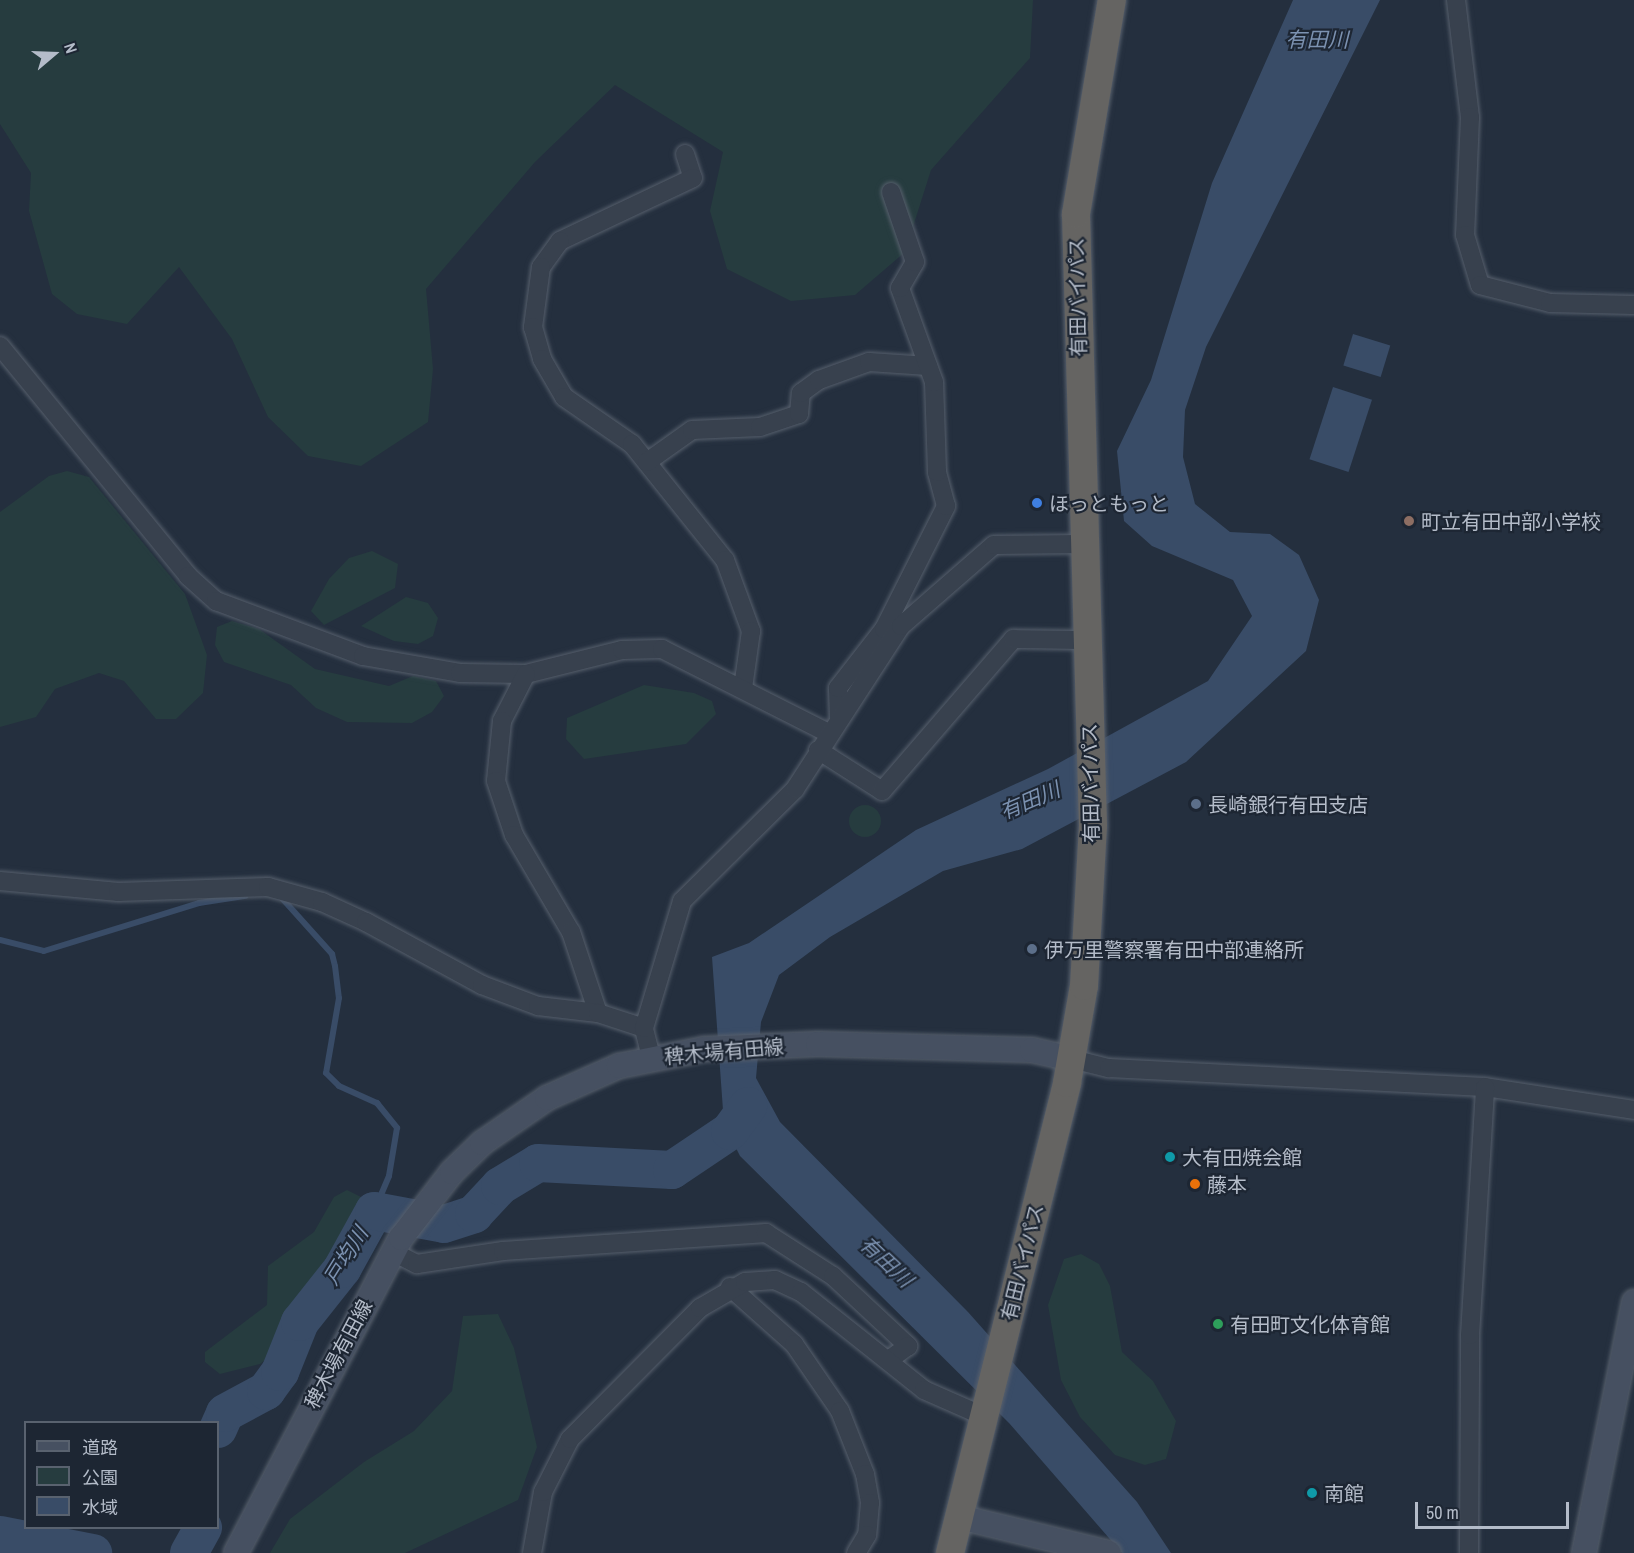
<!DOCTYPE html>
<meta charset="utf-8">
<style>
body{margin:0}
#map{position:relative;width:1634px;height:1553px;overflow:hidden;background:#242f3e;font-family:"Archivo Narrow","Noto Sans JP",sans-serif}
div>[style]{position:absolute}
.green>*{inset:0;background:#263c3f}
.round{border-radius:50%}
.water>*{inset:0;background:#394c67;transform-origin:0 0}
.stream>*{height:6px;margin:-3px;padding:0 3px;transform-origin:3px;border-radius:3px;background:#394c67}
.river>*{height:38px;margin:-19px;padding:0 19px;transform-origin:19px;border-radius:19px;background:#394c67}
.roads{filter:drop-shadow(0 0 2px #565f6c) drop-shadow(0 0 2px #565f6c)}
.minor>*{height:18px;margin:-9px;padding:0 9px;transform-origin:9px;border-radius:9px;background:#38414e}
.secondary>*{height:24px;margin:-12px;padding:0 12px;transform-origin:12px;border-radius:12px;background:#465061}
.trunk>*{height:28px;margin:-14px;padding:0 14px;transform-origin:14px;border-radius:14px;background:#656462}
.dots>*{width:16px;height:16px;translate:-50% -50%;box-sizing:border-box;border:3px solid #1d2633;border-radius:50%}
span{translate:-50% -50%;white-space:nowrap;text-align:center;line-height:1.15;-webkit-text-stroke:4.5px #1d2633;paint-order:stroke}
.street-label{font-size:20px;color:#b4bcc9}
.poi-label{font-size:20px;color:#b4bcc9}
.left{translate:0 -50%;text-align:left}
.water-label{font-size:21px;color:#7c92b1;font-style:italic}
.legend{position:absolute;left:24px;top:1421px;width:195px;height:108px;box-sizing:border-box;background:#1d2633;border:2px solid #59626f;margin:0;padding:8px 10px;list-style:none;font-size:18px;color:#b4bcc9}
.legend li{display:flex;align-items:center;gap:12px;height:30px}
.legend b{width:30px;border:2px solid #59626f}
.north{position:absolute;left:24px;top:24px;width:60px;height:60px;-webkit-text-stroke:4px #1d2633;paint-order:stroke;rotate:71deg;font-size:16px;font-weight:700;line-height:24px;text-align:center;color:#b4bcc9}
.north::after{content:'';display:block;margin:auto;width:21px;height:27px;background:#b4bcc9;clip-path:polygon(50% 0,100% 100%,50% 72%,0 100%)}
.scale{position:absolute;left:1415px;top:1502px;width:154px;height:27px;box-sizing:border-box;border:3px solid #b4bcc9;border-top:0;padding-left:8px;font-size:18px;line-height:21px;white-space:nowrap;color:#b4bcc9;-webkit-text-stroke:4px #1d2633;paint-order:stroke}
</style>
<div id="map">
<div class="green">
<div style="clip-path:polygon(0 0,1033px 0,1030px 58px,931px 170px,905px 252px,855px 295px,791px 301px,727px 269px,710px 211px,723px 152px,615px 85px,535px 162px,426px 289px,433px 369px,428px 422px,361px 466px,308px 456px,268px 417px,232px 339px,179px 267px,127px 324px,77px 314px,52px 294px,29px 211px,31px 173px,0 124px)"></div>
<div style="clip-path:polygon(67px 471px,89px 477px,185px 594px,207px 655px,203px 693px,176px 719px,156px 719px,124px 681px,99px 673px,55px 689px,36px 717px,0 727px,0 512px,49px 476px)"></div>
<div style="clip-path:polygon(372px 551px,398px 564px,395px 588px,324px 625px,311px 611px,329px 579px,349px 558px)"></div>
<div style="clip-path:polygon(406px 597px,428px 603px,438px 618px,433px 636px,418px 644px,394px 641px,361px 626px)"></div>
<div style="clip-path:polygon(232px 621px,259px 629px,315px 669px,389px 686px,413px 676px,436px 681px,444px 696px,432px 712px,412px 723px,347px 722px,316px 708px,291px 685px,224px 662px,215px 645px,217px 627px)"></div>
<div style="clip-path:polygon(644px 685px,694px 693px,712px 701px,716px 714px,686px 744px,584px 759px,566px 739px,567px 718px)"></div>
<div class="round" style="left:849px;top:805px;width:32px;height:32px"></div>
<div style="clip-path:polygon(347px 1190px,361px 1197px,367px 1211px,359px 1228px,286px 1322px,278px 1350px,260px 1364px,220px 1374px,205px 1362px,205px 1352px,267px 1305px,268px 1266px,314px 1232px,334px 1197px)"></div>
<div style="clip-path:polygon(1081px 1254px,1099px 1264px,1110px 1286px,1122px 1352px,1153px 1381px,1176px 1421px,1166px 1459px,1145px 1465px,1115px 1455px,1080px 1417px,1061px 1380px,1048px 1305px,1064px 1259px)"></div>
<div style="clip-path:polygon(498px 1314px,514px 1348px,537px 1447px,518px 1500px,405px 1553px,270px 1553px,290px 1519px,364px 1462px,414px 1431px,452px 1391px,463px 1316px)"></div>
</div>
<div class="water">
<div style="clip-path:polygon(1293px 0,1380px 0,1206px 347px,1185px 410px,1183px 457px,1195px 504px,1230px 532px,1270px 534px,1299px 555px,1319px 600px,1306px 651px,1186px 762px,1022px 849px,943px 871px,830px 937px,779px 975px,761px 1022px,756px 1078px,780px 1122px,968px 1312px,1137px 1502px,1171px 1553px,1122px 1553px,1009px 1423px,740px 1156px,724px 1124px,712px 957px,749px 943px,916px 830px,1048px 769px,1208px 681px,1252px 616px,1233px 580px,1152px 546px,1124px 521px,1117px 451px,1151px 380px,1212px 183px)"></div>
<div style="left:1353px;top:334px;width:39px;height:33px;rotate:17deg"></div>
<div style="left:1333px;top:387px;width:41px;height:76px;rotate:18deg"></div>
</div>
<div class="stream">
<div style="left:280px;top:896px;width:78px;rotate:48.1deg"></div>
<div style="left:332px;top:954px;width:12px;rotate:76deg"></div>
<div style="left:335px;top:966px;width:32px;rotate:83deg"></div>
<div style="left:339px;top:998px;width:76px;rotate:99.8deg"></div>
<div style="left:326px;top:1073px;width:18px;rotate:45deg"></div>
<div style="left:339px;top:1086px;width:42px;rotate:24.1deg"></div>
<div style="left:377px;top:1103px;width:32px;rotate:51deg"></div>
<div style="left:397px;top:1128px;width:49px;rotate:99.5deg"></div>
<div style="left:389px;top:1176px;width:38px;rotate:113deg"></div>
<div style="left:0;top:940px;width:45px;rotate:14deg"></div>
<div style="left:44px;top:951px;width:162px;rotate:-17.2deg"></div>
<div style="left:199px;top:903px;width:47px;rotate:-8.7deg"></div>
</div>
<div class="river">
<div style="left:218px;top:1429px;width:17px;rotate:-66deg"></div>
<div style="left:225px;top:1413px;width:47px;rotate:-28.2deg"></div>
<div style="left:266px;top:1391px;width:24px;rotate:-54deg"></div>
<div style="left:280px;top:1372px;width:54px;rotate:-68.2deg"></div>
<div style="left:300px;top:1322px;width:68px;rotate:-51.6deg"></div>
<div style="left:342px;top:1269px;width:66px;rotate:-61.1deg"></div>
<div style="left:374px;top:1211px;width:71px;rotate:10.5deg"></div>
<div style="left:444px;top:1224px;width:32px;rotate:-18deg"></div>
<div style="left:474px;top:1214px;width:38px;rotate:-47deg"></div>
<div style="left:500px;top:1186px;width:44px;rotate:-31.2deg"></div>
<div style="left:538px;top:1163px;width:134px;rotate:3deg"></div>
<div style="left:672px;top:1170px;width:70px;rotate:-33.9deg"></div>
<div style="left:730px;top:1131px;width:31px;rotate:-54deg"></div>
<div style="left:0;top:1535px;width:95px;rotate:11deg"></div>
<div style="left:189px;top:1553px;width:29px;rotate:-61deg"></div>
</div>
<div class="roads">
<div class="minor">
<div style="left:1456px;top:0;width:118px;rotate:83.2deg"></div>
<div style="left:1470px;top:117px;width:118px;rotate:92.4deg"></div>
<div style="left:1465px;top:235px;width:52px;rotate:73.3deg"></div>
<div style="left:1480px;top:285px;width:72px;rotate:14.4deg"></div>
<div style="left:1550px;top:303px;width:84px;rotate:1.4deg"></div>
<div style="left:685px;top:154px;width:25px;rotate:72deg"></div>
<div style="left:693px;top:178px;width:147px;rotate:154.7deg"></div>
<div style="left:560px;top:241px;width:32px;rotate:126deg"></div>
<div style="left:541px;top:267px;width:61px;rotate:97.6deg"></div>
<div style="left:533px;top:327px;width:33px;rotate:74deg"></div>
<div style="left:542px;top:359px;width:44px;rotate:59.9deg"></div>
<div style="left:564px;top:397px;width:83px;rotate:34.7deg"></div>
<div style="left:632px;top:444px;width:149px;rotate:51.3deg"></div>
<div style="left:725px;top:560px;width:76px;rotate:69.9deg"></div>
<div style="left:751px;top:631px;width:58px;rotate:98deg"></div>
<div style="left:0;top:346px;width:297px;rotate:50.7deg"></div>
<div style="left:188px;top:576px;width:38px;rotate:42deg"></div>
<div style="left:216px;top:601px;width:157px;rotate:20.5deg"></div>
<div style="left:363px;top:656px;width:98px;rotate:9.9deg"></div>
<div style="left:460px;top:673px;width:66px;rotate:0.9deg"></div>
<div style="left:526px;top:674px;width:99px;rotate:-14deg"></div>
<div style="left:622px;top:650px;width:40px;rotate:-1.4deg"></div>
<div style="left:662px;top:649px;width:186px;rotate:26.8deg"></div>
<div style="left:647px;top:462px;width:55px;rotate:-35.4deg"></div>
<div style="left:692px;top:430px;width:68px;rotate:-2.5deg"></div>
<div style="left:760px;top:427px;width:41px;rotate:-18.4deg"></div>
<div style="left:799px;top:414px;width:21px;rotate:-85deg"></div>
<div style="left:801px;top:393px;width:22px;rotate:-36deg"></div>
<div style="left:819px;top:380px;width:53px;rotate:-19.8deg"></div>
<div style="left:869px;top:362px;width:59px;rotate:3.9deg"></div>
<div style="left:526px;top:674px;width:53px;rotate:117.1deg"></div>
<div style="left:502px;top:721px;width:60px;rotate:95.7deg"></div>
<div style="left:496px;top:781px;width:57px;rotate:71.6deg"></div>
<div style="left:514px;top:835px;width:113px;rotate:59.6deg"></div>
<div style="left:571px;top:932px;width:85px;rotate:71.6deg"></div>
<div style="left:839px;top:718px;width:30px;rotate:-92deg"></div>
<div style="left:838px;top:688px;width:75px;rotate:-52.1deg"></div>
<div style="left:884px;top:629px;width:138px;rotate:-63.2deg"></div>
<div style="left:946px;top:506px;width:35px;rotate:-105deg"></div>
<div style="left:937px;top:472px;width:90px;rotate:-91.9deg"></div>
<div style="left:934px;top:382px;width:100px;rotate:-109.9deg"></div>
<div style="left:900px;top:288px;width:30px;rotate:-60deg"></div>
<div style="left:915px;top:262px;width:74px;rotate:-108.9deg"></div>
<div style="left:818px;top:750px;width:76px;rotate:32.6deg"></div>
<div style="left:882px;top:791px;width:201px;rotate:-49.2deg"></div>
<div style="left:1013px;top:639px;width:72px;rotate:0.8deg"></div>
<div style="left:0;top:881px;width:119px;rotate:5.3deg"></div>
<div style="left:118px;top:892px;width:150px;rotate:-1.9deg"></div>
<div style="left:268px;top:887px;width:56px;rotate:15.5deg"></div>
<div style="left:322px;top:902px;width:48px;rotate:24.4deg"></div>
<div style="left:366px;top:922px;width:132px;rotate:28.5deg"></div>
<div style="left:482px;top:985px;width:60px;rotate:20.6deg"></div>
<div style="left:538px;top:1006px;width:60px;rotate:6.7deg"></div>
<div style="left:598px;top:1013px;width:48px;rotate:18.1deg"></div>
<div style="left:651px;top:1057px;width:30px;rotate:-104deg"></div>
<div style="left:644px;top:1028px;width:133px;rotate:-73.3deg"></div>
<div style="left:682px;top:901px;width:159px;rotate:-44.7deg"></div>
<div style="left:795px;top:789px;width:194px;rotate:-57deg"></div>
<div style="left:901px;top:626px;width:123px;rotate:-41.1deg"></div>
<div style="left:994px;top:545px;width:87px;rotate:-0.7deg"></div>
<div style="left:1072px;top:1059px;width:38px;rotate:14deg"></div>
<div style="left:1109px;top:1068px;width:376px;rotate:2.9deg"></div>
<div style="left:1485px;top:1087px;width:151px;rotate:8.8deg"></div>
<div style="left:393px;top:1252px;width:27px;rotate:27deg"></div>
<div style="left:417px;top:1264px;width:87px;rotate:-8.6deg"></div>
<div style="left:503px;top:1251px;width:264px;rotate:-3.9deg"></div>
<div style="left:766px;top:1233px;width:80px;rotate:32.7deg"></div>
<div style="left:833px;top:1276px;width:103px;rotate:43deg"></div>
<div style="left:908px;top:1346px;width:24px;rotate:144deg"></div>
<div style="left:730px;top:1287px;width:86px;rotate:41.7deg"></div>
<div style="left:794px;top:1344px;width:81px;rotate:55.5deg"></div>
<div style="left:840px;top:1411px;width:68px;rotate:68.4deg"></div>
<div style="left:865px;top:1474px;width:29px;rotate:80deg"></div>
<div style="left:870px;top:1503px;width:32px;rotate:95deg"></div>
<div style="left:867px;top:1535px;width:21px;rotate:121deg"></div>
<div style="left:532px;top:1553px;width:62px;rotate:-79.8deg"></div>
<div style="left:543px;top:1492px;width:59px;rotate:-63deg"></div>
<div style="left:570px;top:1439px;width:185px;rotate:-45.2deg"></div>
<div style="left:700px;top:1308px;width:52px;rotate:-30deg"></div>
<div style="left:745px;top:1282px;width:30px;rotate:-4deg"></div>
<div style="left:775px;top:1280px;width:29px;rotate:25deg"></div>
<div style="left:801px;top:1292px;width:157px;rotate:38.5deg"></div>
<div style="left:924px;top:1390px;width:64px;rotate:23.8deg"></div>
<div style="left:1469px;top:1553px;width:218px;rotate:-89.7deg"></div>
<div style="left:1470px;top:1335px;width:248px;rotate:-86.5deg"></div>
</div>
<div class="secondary">
<div style="left:959px;top:1517px;width:154px;rotate:13.5deg"></div>
<div style="left:236px;top:1553px;width:356px;rotate:-62.4deg"></div>
<div style="left:401px;top:1238px;width:83px;rotate:-52.3deg"></div>
<div style="left:452px;top:1172px;width:42px;rotate:-44deg"></div>
<div style="left:482px;top:1143px;width:79px;rotate:-34.7deg"></div>
<div style="left:547px;top:1098px;width:79px;rotate:-24deg"></div>
<div style="left:619px;top:1066px;width:87px;rotate:-11.3deg"></div>
<div style="left:704px;top:1049px;width:114px;rotate:-2.5deg"></div>
<div style="left:818px;top:1044px;width:214px;rotate:1.6deg"></div>
<div style="left:1032px;top:1050px;width:41px;rotate:12.7deg"></div>
<div style="left:1584px;top:1553px;width:256px;rotate:-78.7deg"></div>
</div>
<div class="trunk">
<div style="left:950px;top:1553px;width:484px;rotate:-76deg"></div>
<div style="left:1067px;top:1083px;width:98px;rotate:-80.1deg"></div>
<div style="left:1084px;top:986px;width:160px;rotate:-86.8deg"></div>
<div style="left:1093px;top:826px;width:612px;rotate:-91.59deg"></div>
<div style="left:1076px;top:214px;width:217px;rotate:-80.5deg"></div>
</div>
</div>
<div class="dots">
<div style="left:1037px;top:503px;background:#3f7fe0"></div>
<div style="left:1409px;top:521px;background:#8d6e63"></div>
<div style="left:1196px;top:804px;background:#5c6f8a"></div>
<div style="left:1032px;top:949px;background:#5c6f8a"></div>
<div style="left:1170px;top:1157px;background:#0f9aa8"></div>
<div style="left:1195px;top:1184px;background:#e8710a"></div>
<div style="left:1218px;top:1324px;background:#2e9e5b"></div>
<div style="left:1312px;top:1493px;background:#0f9aa8"></div>
</div>
<div class="street-label">
<span style="left:1077px;top:297px;rotate:-91deg">有田バイパス</span>
<span style="left:1090px;top:783px;rotate:-91deg">有田バイパス</span>
<span style="left:724px;top:1051px;rotate:-5deg">稗木場有田線</span>
<span style="left:1022px;top:1262px;rotate:-76deg">有田バイパス</span>
<span style="left:338px;top:1354px;rotate:-62deg">稗木場有田線</span>
</div>
<div class="poi-label">
<span class="left" style="left:1049px;top:503px">ほっともっと</span>
<span class="left" style="left:1421px;top:521px">町立有田中部小学校</span>
<span class="left" style="left:1208px;top:804px">長崎銀行有田支店</span>
<span class="left" style="left:1044px;top:949px">伊万里警察署有田中部連絡所</span>
<span class="left" style="left:1182px;top:1157px">大有田焼会館</span>
<span class="left" style="left:1207px;top:1184px">藤本</span>
<span class="left" style="left:1230px;top:1324px">有田町文化体育館</span>
<span class="left" style="left:1324px;top:1493px">南館</span>
</div>
<div class="water-label">
<span style="left:1317px;top:40px">有田川</span>
<span style="left:1030px;top:801px;rotate:-23deg">有田川</span>
<span style="left:346px;top:1256px;rotate:-58deg">戸均川</span>
<span style="left:886px;top:1262px;rotate:43deg">有田川</span>
</div>
<ul class="legend">
<li><b style="height:8px;background:#465061"></b>道路</li>
<li><b style="height:16px;background:#263c3f"></b>公園</li>
<li><b style="height:16px;background:#394c67"></b>水域</li>
</ul>
<div class="north">N</div>
<div class="scale">50 m</div>
</div>
